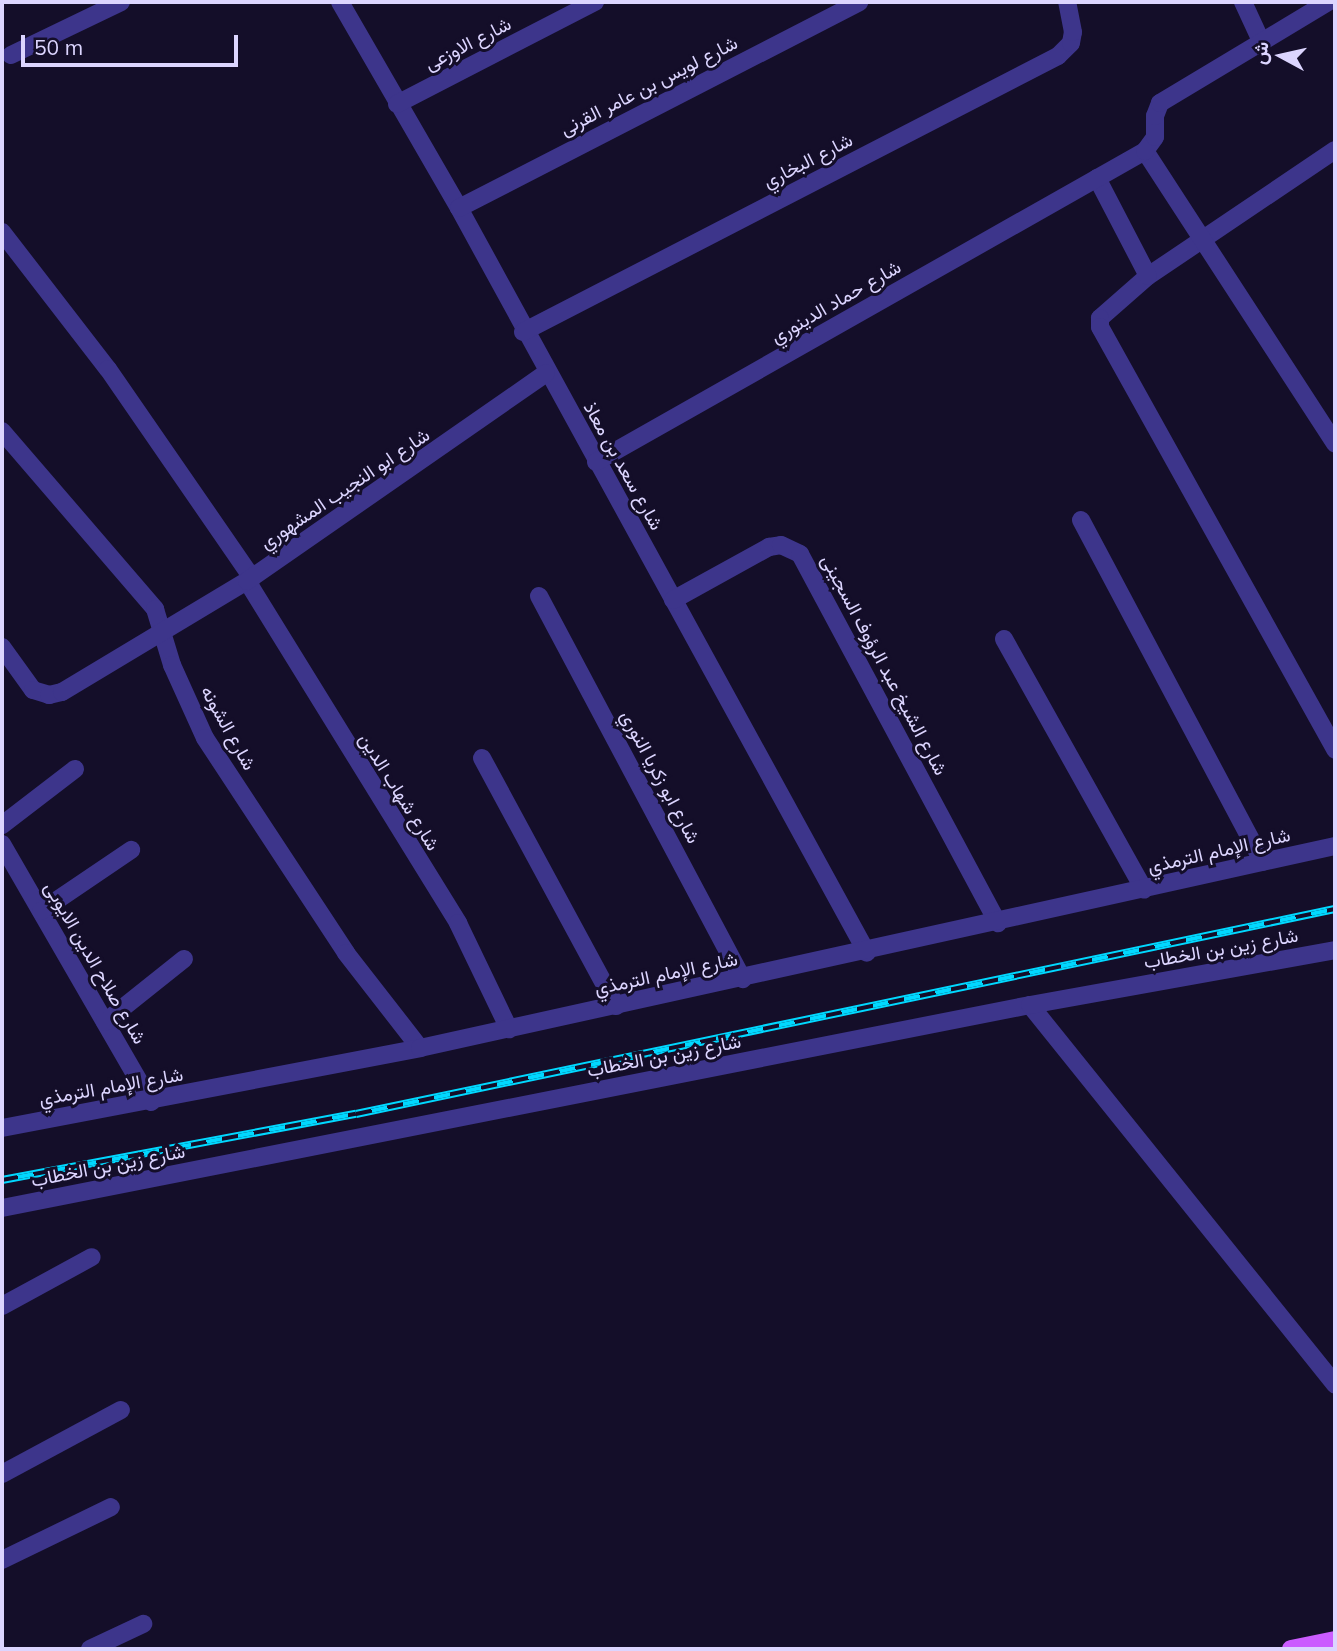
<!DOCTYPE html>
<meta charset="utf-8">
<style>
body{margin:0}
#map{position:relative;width:1337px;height:1651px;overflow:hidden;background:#140e29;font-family:Mulish,Vazirmatn,sans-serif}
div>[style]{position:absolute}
.street>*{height:18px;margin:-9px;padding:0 9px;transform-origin:9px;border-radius:9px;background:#3d358b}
.primary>*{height:18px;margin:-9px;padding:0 9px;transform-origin:9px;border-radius:9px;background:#cb5cff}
.rail>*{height:8px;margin-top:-4px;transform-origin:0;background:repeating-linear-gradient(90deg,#140e29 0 16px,#01d8ff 0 32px);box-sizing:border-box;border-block:2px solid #01d8ff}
span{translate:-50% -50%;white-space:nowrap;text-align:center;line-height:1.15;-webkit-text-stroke:6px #140e29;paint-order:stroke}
.street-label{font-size:19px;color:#dcd5ff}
.frame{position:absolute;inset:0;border:4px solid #dcd5ff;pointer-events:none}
.north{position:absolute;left:1246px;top:21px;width:70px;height:70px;-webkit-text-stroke:5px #140e29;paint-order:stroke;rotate:278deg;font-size:19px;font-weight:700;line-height:28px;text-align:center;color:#dcd5ff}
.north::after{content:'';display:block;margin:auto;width:24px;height:32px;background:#dcd5ff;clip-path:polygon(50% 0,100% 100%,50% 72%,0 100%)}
.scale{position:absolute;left:21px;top:35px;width:217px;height:32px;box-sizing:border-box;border:4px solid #dcd5ff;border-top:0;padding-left:9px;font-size:21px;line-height:24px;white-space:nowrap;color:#dcd5ff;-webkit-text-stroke:5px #140e29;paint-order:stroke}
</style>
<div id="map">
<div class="street">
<div style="left:340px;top:2px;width:238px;rotate:60deg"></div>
<div style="left:459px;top:208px;width:849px;rotate:61.29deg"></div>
<div style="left:1243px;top:2px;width:43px;rotate:65.2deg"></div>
<div style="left:11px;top:55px;width:122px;rotate:-25.7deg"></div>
<div style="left:397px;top:104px;width:223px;rotate:-27.3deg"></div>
<div style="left:1335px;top:150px;width:225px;rotate:146deg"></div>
<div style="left:1148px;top:276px;width:64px;rotate:138.8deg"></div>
<div style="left:1100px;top:318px;width:9px;rotate:90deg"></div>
<div style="left:1100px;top:327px;width:484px;rotate:60.9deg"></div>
<div style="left:1145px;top:151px;width:349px;rotate:57deg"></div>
<div style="left:1097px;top:178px;width:110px;rotate:62.5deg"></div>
<div style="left:459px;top:208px;width:450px;rotate:-27.2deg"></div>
<div style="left:2px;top:232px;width:173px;rotate:52.3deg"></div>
<div style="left:108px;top:369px;width:254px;rotate:55.4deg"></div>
<div style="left:523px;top:332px;width:602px;rotate:-27.29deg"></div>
<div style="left:1058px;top:56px;width:18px;rotate:-45deg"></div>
<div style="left:1071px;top:43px;width:11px;rotate:-80deg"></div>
<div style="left:1073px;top:32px;width:31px;rotate:-101deg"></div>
<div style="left:2px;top:431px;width:235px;rotate:49.3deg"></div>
<div style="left:155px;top:609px;width:59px;rotate:73.1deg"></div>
<div style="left:172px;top:665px;width:80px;rotate:65.7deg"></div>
<div style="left:205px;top:738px;width:257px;rotate:56.7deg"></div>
<div style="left:346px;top:953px;width:120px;rotate:52.1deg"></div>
<div style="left:596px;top:462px;width:631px;rotate:-29.53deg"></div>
<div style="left:1145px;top:151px;width:17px;rotate:-54deg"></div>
<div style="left:1155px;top:137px;width:21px;rotate:-90deg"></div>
<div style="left:1155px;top:116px;width:14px;rotate:-69deg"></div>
<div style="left:1160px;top:103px;width:196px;rotate:-31deg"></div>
<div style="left:1081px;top:520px;width:387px;rotate:62deg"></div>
<div style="left:247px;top:581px;width:402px;rotate:58.3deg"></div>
<div style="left:458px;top:923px;width:118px;rotate:64.3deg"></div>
<div style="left:539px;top:596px;width:434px;rotate:62deg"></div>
<div style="left:673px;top:600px;width:110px;rotate:-28.9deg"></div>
<div style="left:769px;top:547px;width:12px;rotate:-9deg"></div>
<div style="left:781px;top:545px;width:21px;rotate:25deg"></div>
<div style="left:800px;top:554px;width:419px;rotate:61.8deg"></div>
<div style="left:1004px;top:639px;width:287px;rotate:60.8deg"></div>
<div style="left:2px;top:647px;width:53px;rotate:54.2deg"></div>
<div style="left:33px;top:690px;width:17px;rotate:17deg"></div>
<div style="left:49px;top:695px;width:13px;rotate:-13deg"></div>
<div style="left:62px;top:692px;width:216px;rotate:-31deg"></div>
<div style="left:247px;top:581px;width:364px;rotate:-34.8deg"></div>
<div style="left:482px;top:758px;width:282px;rotate:61.6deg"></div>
<div style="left:2px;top:825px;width:92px;rotate:-37.5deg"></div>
<div style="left:2px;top:844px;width:298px;rotate:60deg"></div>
<div style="left:41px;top:911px;width:109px;rotate:-34.1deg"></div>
<div style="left:1030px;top:1005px;width:487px;rotate:51.2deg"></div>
<div style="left:105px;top:1022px;width:101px;rotate:-38.6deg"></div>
<div style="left:2px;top:1128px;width:426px;rotate:-10.8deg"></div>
<div style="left:420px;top:1048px;width:937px;rotate:-12.45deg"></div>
<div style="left:2px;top:1208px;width:1048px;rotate:-11.17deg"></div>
<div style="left:1030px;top:1005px;width:310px;rotate:-10.2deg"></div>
<div style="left:2px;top:1306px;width:102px;rotate:-28.6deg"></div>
<div style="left:2px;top:1474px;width:135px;rotate:-28.3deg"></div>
<div style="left:2px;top:1560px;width:121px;rotate:-25.9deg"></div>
<div style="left:90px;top:1649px;width:59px;rotate:-25.3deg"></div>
</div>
<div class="primary">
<div style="left:1291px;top:1649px;width:45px;rotate:-11.6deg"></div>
</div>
<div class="rail">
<div style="left:2px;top:1180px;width:360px;rotate:-10.6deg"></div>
<div style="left:356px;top:1114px;width:1000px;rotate:-11.83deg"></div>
</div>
<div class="street-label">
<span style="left:468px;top:44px;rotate:-27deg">شارع الاوزعى</span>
<span style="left:649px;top:86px;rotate:-27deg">شارع لويس بن عامر القرنى</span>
<span style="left:808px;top:161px;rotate:-27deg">شارع البخاري</span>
<span style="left:836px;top:302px;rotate:-30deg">شارع حماد الدينوري</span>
<span style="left:623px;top:466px;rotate:61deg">شارع سعد بن معاذ</span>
<span style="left:345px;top:489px;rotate:-34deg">شارع ابو النجيب المشهوري</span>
<span style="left:884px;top:665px;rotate:62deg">شارع الشيخ عبد الرؤوف السجينى</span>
<span style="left:228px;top:728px;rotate:61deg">شارع الشونه</span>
<span style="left:660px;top:777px;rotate:62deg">شارع ابو زكريا النوري</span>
<span style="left:399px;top:792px;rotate:58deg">شارع شهاب الدين</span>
<span style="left:1219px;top:851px;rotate:-13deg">شارع الإمام الترمذي</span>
<span style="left:1221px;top:949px;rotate:-10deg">شارع زين بن الخطاب</span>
<span style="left:95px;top:963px;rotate:60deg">شارع صلاح الدين الايوبى</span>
<span style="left:666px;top:974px;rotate:-12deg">شارع الإمام الترمذي</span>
<span style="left:664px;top:1056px;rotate:-11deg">شارع زين بن الخطاب</span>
<span style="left:111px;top:1087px;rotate:-10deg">شارع الإمام الترمذي</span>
<span style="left:108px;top:1166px;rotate:-11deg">شارع زين بن الخطاب</span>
</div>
<div class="frame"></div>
<div class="north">ش</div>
<div class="scale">50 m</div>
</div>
